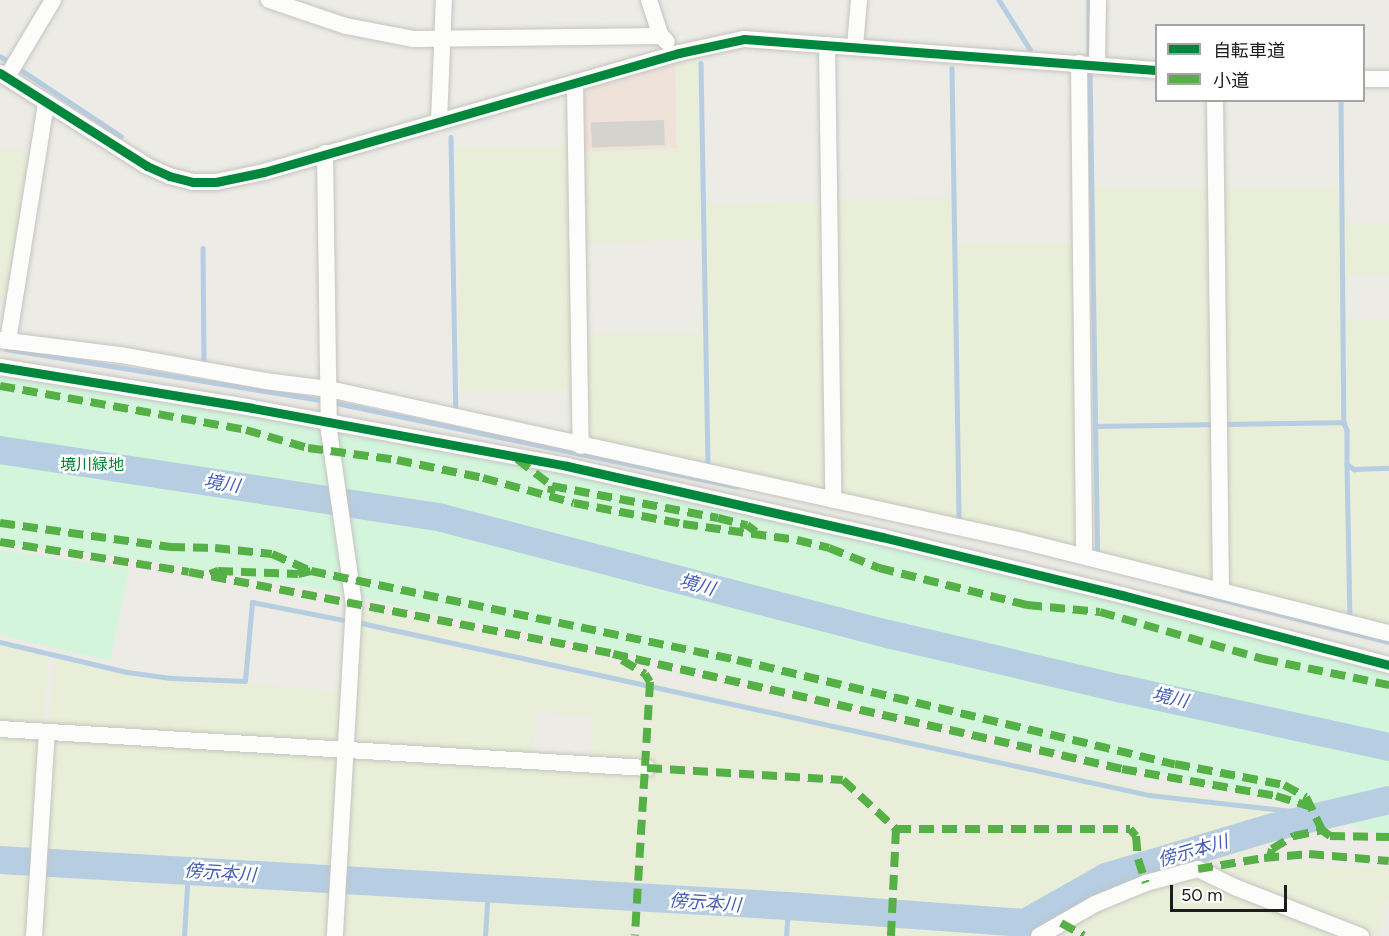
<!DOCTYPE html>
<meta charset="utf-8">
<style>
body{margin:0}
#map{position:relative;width:1389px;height:936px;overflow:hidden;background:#ecebe5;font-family:Figtree,"Noto Sans JP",sans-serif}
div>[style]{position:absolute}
.commercial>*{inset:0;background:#efe2d9}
.farmland>*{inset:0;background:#e8eed7;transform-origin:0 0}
.park>*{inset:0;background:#d2f5db}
.stream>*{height:4.5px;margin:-2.25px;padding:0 2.25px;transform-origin:2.25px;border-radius:2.25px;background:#b6cde2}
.river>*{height:28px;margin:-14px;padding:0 14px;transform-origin:14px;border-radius:14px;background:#b6cde2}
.building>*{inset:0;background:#d4d3cd;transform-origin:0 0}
.roads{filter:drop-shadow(0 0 2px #c4c4c1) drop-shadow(0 0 2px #c4c4c1)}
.street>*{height:16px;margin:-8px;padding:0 8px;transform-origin:8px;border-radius:8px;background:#fcfcfb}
.quiet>*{height:8px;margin-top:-4px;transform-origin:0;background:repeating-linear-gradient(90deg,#55b145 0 15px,transparent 0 23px)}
.cycleway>*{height:9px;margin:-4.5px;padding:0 4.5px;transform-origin:4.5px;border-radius:4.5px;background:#00873e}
span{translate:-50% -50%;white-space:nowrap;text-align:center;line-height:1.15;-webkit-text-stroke:5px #fff;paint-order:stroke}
.park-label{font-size:16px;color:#048330}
.water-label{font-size:18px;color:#435db4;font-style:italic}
.legend{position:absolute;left:1155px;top:24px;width:210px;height:78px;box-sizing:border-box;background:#fff;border:2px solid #a5a5a5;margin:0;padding:8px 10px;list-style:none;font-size:18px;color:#1d1d1d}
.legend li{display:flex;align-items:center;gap:12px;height:30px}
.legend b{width:30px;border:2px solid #a5a5a5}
.scale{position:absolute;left:1170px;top:885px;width:117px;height:27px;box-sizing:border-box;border:3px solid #1d1d1d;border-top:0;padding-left:8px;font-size:18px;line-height:21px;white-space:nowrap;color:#1d1d1d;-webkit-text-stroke:4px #fff;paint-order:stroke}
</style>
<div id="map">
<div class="commercial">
<div style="clip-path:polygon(675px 63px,677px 148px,579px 152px,582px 91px)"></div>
</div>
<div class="farmland">
<div style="clip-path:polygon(698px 59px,700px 204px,826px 201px,831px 492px,588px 441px,583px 334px,702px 333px,701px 239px,581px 244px,579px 153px,678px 149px,676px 63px)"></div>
<div style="left:572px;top:146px;width:244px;height:116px;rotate:89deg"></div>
<div style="clip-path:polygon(0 148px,32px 153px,9px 299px,0 298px)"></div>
<div style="clip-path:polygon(1086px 187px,1214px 188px,1219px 580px,1212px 586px,1091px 552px)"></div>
<div style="clip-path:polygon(1221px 187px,1345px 188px,1347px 223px,1389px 224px,1389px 276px,1347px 275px,1346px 319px,1389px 321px,1389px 628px,1229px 589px)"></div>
<div style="clip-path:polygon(957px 198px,958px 242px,1076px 242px,1077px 549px,840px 497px,833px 200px)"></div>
<div style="clip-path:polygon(366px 609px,605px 659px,640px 675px,646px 689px,642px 761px,590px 761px,592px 716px,535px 712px,533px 758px,352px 747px,357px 615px)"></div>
<div style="clip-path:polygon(0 645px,47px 656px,44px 720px,38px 728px,0 726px)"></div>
<div style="clip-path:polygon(55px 658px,123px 674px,162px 679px,206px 684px,246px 683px,344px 693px,342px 742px,54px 730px,49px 723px)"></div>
<div style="clip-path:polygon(652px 682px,1151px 790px,1292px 808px,1304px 813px,1305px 824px,1256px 847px,1250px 853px,1147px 878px,1137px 831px,1131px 824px,897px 825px,843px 777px,655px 767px,650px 764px)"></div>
<div style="clip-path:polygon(0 734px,38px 736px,43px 741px,30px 936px,0 936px)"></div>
<div style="clip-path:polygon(51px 740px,336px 755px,341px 761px,331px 936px,38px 936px)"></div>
<div style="clip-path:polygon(350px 758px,639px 776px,641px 785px,632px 936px,338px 936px)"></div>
<div style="clip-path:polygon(654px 773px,844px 785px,889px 827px,892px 837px,888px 936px,639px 936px,649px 778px)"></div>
<div style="clip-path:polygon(1130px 832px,1133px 835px,1142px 881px,1033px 936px,895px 936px,901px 837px,908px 833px)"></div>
<div style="clip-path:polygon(1268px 864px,1389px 867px,1389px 896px,1377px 936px,1299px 907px,1218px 871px)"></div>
<div style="clip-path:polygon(1199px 875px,1348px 936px,1091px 936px,1068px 925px,1160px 881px)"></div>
</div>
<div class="park">
<div style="clip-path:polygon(0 363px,832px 521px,1389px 666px,1389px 838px,1279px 801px,593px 645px,424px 612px,344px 593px,125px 557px,0 544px)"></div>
<div style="clip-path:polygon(0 550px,129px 569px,110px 661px,0 635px)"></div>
</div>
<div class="stream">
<div style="left:999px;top:0;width:58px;rotate:57.7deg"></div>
<div style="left:1089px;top:0;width:60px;rotate:90deg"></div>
<div style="left:0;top:56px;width:145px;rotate:33.5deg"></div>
<div style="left:701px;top:63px;width:405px;rotate:89deg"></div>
<div style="left:952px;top:68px;width:456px;rotate:89.1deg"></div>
<div style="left:1090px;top:69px;width:486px;rotate:89.1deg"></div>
<div style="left:1341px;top:100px;width:323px;rotate:89.5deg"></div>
<div style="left:451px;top:137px;width:276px;rotate:89deg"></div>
<div style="left:203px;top:248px;width:117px;rotate:89.5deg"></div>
<div style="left:6px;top:349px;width:320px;rotate:9.2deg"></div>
<div style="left:322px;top:400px;width:424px;rotate:11.8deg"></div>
<div style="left:1095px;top:426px;width:243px;rotate:-0.9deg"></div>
<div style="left:1338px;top:422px;width:6px;rotate:9deg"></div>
<div style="left:1344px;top:423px;width:8px;rotate:67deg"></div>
<div style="left:1347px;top:430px;width:34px;rotate:90deg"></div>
<div style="left:1347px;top:464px;width:9px;rotate:36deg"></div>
<div style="left:1354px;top:469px;width:35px;rotate:-2deg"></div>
<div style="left:1347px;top:464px;width:156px;rotate:88.9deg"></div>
<div style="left:1181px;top:589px;width:215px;rotate:14.3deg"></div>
<div style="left:357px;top:622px;width:811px;rotate:12.32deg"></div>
<div style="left:1149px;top:795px;width:144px;rotate:6.4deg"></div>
<div style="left:1292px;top:811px;width:9px;rotate:36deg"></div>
<div style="left:1299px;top:816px;width:6px;rotate:90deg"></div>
<div style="left:0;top:642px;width:130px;rotate:13.3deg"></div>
<div style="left:127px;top:672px;width:44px;rotate:7.8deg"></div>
<div style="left:171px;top:678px;width:74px;rotate:2.3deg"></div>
<div style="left:245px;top:681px;width:79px;rotate:-84.9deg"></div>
<div style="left:252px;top:602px;width:99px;rotate:11.1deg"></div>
<div style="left:184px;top:936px;width:66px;rotate:-86.5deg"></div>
<div style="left:485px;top:936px;width:48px;rotate:-86.4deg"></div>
<div style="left:786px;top:936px;width:30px;rotate:-86deg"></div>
<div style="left:1019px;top:936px;width:14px;rotate:-65deg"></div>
</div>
<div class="river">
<div style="left:0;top:450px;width:447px;rotate:8.7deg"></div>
<div style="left:442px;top:518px;width:461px;rotate:14.6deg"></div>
<div style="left:888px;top:634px;width:241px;rotate:13.2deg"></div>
<div style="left:1123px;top:689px;width:272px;rotate:12.3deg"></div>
<div style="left:0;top:860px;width:789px;rotate:3.34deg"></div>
<div style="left:788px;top:906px;width:238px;rotate:4.1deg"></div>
<div style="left:1025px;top:923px;width:93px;rotate:-29.6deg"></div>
<div style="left:1106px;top:877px;width:175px;rotate:-16.6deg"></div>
<div style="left:1274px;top:827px;width:118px;rotate:-13.2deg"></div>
</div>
<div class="building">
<div style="left:664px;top:120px;width:25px;height:73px;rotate:88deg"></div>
</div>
<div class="roads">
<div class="street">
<div style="left:269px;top:0;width:81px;rotate:18.7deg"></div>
<div style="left:346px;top:26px;width:68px;rotate:11deg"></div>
<div style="left:413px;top:39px;width:248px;rotate:-0.7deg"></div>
<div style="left:649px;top:0;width:38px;rotate:72deg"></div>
<div style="left:661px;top:36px;width:8px;rotate:45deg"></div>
<div style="left:827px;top:45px;width:455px;rotate:89.2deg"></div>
<div style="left:855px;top:46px;width:46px;rotate:-85deg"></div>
<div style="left:1079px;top:63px;width:492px;rotate:89.4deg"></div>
<div style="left:1097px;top:64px;width:64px;rotate:-89.1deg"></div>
<div style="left:0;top:73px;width:174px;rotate:32.3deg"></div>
<div style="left:147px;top:166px;width:24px;rotate:24deg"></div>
<div style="left:169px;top:176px;width:25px;rotate:14deg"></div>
<div style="left:193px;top:182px;width:23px"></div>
<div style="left:216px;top:182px;width:49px;rotate:-11.8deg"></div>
<div style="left:264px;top:172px;width:432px;rotate:-16deg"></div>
<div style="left:679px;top:53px;width:66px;rotate:-12.2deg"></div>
<div style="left:744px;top:39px;width:413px;rotate:4.3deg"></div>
<div style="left:7px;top:77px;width:90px;rotate:-59.1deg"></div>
<div style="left:1364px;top:79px;width:25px"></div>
<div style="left:575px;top:84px;width:362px;rotate:89.1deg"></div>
<div style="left:1215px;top:100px;width:490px;rotate:89.3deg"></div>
<div style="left:439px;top:122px;width:122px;rotate:-87.7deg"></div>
<div style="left:325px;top:153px;width:278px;rotate:89.2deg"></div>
<div style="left:329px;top:431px;width:175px;rotate:81.8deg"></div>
<div style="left:354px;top:604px;width:333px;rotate:93.3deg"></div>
<div style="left:0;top:340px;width:122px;rotate:7.1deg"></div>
<div style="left:121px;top:355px;width:146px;rotate:10.2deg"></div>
<div style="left:265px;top:381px;width:64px;rotate:7.1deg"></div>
<div style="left:329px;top:389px;width:709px;rotate:12.37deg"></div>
<div style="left:1022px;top:541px;width:378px;rotate:14.1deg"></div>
<div style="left:8px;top:341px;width:240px;rotate:-80.9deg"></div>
<div style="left:0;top:367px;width:255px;rotate:9.2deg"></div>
<div style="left:252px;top:408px;width:320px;rotate:10.4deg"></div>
<div style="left:567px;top:466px;width:323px;rotate:12.7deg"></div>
<div style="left:882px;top:537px;width:247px;rotate:13.6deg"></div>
<div style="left:1122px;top:595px;width:276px;rotate:14.7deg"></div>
<div style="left:0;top:729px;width:648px;rotate:3.45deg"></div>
<div style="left:34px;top:936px;width:204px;rotate:-86.4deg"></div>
<div style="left:1039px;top:936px;width:64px;rotate:-29.7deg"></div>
<div style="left:1095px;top:904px;width:55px;rotate:-22.4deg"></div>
<div style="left:1146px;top:883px;width:54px;rotate:-15.1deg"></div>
<div style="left:1198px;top:869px;width:43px;rotate:26deg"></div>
<div style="left:1237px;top:888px;width:133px;rotate:21.2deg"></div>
</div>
</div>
<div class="quiet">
<div style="left:0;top:386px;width:250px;rotate:10.1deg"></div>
<div style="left:246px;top:430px;width:65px;rotate:16.2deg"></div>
<div style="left:308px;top:448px;width:90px;rotate:7.7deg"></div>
<div style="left:397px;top:460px;width:88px;rotate:11.8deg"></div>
<div style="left:483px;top:478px;width:94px;rotate:15.4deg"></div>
<div style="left:574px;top:503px;width:111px;rotate:10.9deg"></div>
<div style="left:683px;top:524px;width:115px;rotate:8deg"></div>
<div style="left:797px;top:540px;width:33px;rotate:14deg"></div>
<div style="left:829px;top:548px;width:54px;rotate:21.8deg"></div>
<div style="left:879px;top:568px;width:153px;rotate:14deg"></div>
<div style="left:1027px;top:605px;width:73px;rotate:5.5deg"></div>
<div style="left:1100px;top:612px;width:170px;rotate:16.1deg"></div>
<div style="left:1263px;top:659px;width:129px;rotate:11.7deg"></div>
<div style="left:517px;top:459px;width:44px;rotate:37.6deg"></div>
<div style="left:552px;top:486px;width:7px;rotate:98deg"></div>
<div style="left:552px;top:486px;width:169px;rotate:10.9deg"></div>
<div style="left:718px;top:518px;width:30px;rotate:14deg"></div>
<div style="left:747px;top:525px;width:11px;rotate:38deg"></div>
<div style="left:0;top:523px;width:172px;rotate:8deg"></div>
<div style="left:170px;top:547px;width:45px;rotate:1.3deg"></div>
<div style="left:215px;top:548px;width:57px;rotate:6deg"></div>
<div style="left:272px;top:554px;width:43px;rotate:23.6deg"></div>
<div style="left:311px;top:571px;width:435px;rotate:11.8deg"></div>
<div style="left:737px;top:660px;width:450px;rotate:13.4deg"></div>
<div style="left:1175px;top:764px;width:111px;rotate:10.9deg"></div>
<div style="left:1284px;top:785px;width:25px;rotate:29deg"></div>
<div style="left:1306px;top:797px;width:37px;rotate:64deg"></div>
<div style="left:1322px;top:830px;width:10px;rotate:37deg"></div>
<div style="left:1330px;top:836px;width:59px;rotate:1deg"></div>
<div style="left:0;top:542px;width:191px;rotate:9deg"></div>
<div style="left:189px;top:572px;width:432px;rotate:10.9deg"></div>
<div style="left:613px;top:654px;width:522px;rotate:12.73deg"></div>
<div style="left:1122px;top:769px;width:156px;rotate:9.9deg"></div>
<div style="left:1276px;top:796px;width:37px;rotate:17deg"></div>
<div style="left:210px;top:574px;width:9px;rotate:-21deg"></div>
<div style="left:218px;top:571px;width:80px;rotate:2.1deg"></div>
<div style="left:298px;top:574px;width:13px;rotate:-13deg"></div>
<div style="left:622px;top:660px;width:27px;rotate:31deg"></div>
<div style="left:645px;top:674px;width:9px;rotate:58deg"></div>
<div style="left:650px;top:682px;width:254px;rotate:93.4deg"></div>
<div style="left:647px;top:768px;width:196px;rotate:3.5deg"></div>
<div style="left:843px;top:780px;width:72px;rotate:42.8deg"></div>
<div style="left:896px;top:829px;width:107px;rotate:92.7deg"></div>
<div style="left:896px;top:829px;width:234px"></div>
<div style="left:1130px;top:829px;width:9px;rotate:49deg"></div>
<div style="left:1136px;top:836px;width:23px;rotate:85deg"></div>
<div style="left:1138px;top:859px;width:25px;rotate:72deg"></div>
<div style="left:1270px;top:857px;width:8px;rotate:-76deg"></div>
<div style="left:1272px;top:849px;width:26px;rotate:-31deg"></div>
<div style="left:1294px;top:836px;width:29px;rotate:-12deg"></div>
<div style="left:1198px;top:869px;width:67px;rotate:-9.5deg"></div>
<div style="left:1264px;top:858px;width:45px;rotate:-5.1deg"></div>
<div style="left:1309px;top:854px;width:80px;rotate:5deg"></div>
<div style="left:1061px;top:923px;width:26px;rotate:29deg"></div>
</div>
<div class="cycleway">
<div style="left:0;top:73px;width:174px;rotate:32.3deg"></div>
<div style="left:147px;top:166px;width:24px;rotate:24deg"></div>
<div style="left:169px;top:176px;width:25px;rotate:14deg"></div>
<div style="left:193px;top:182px;width:23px"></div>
<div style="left:216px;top:182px;width:49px;rotate:-11.8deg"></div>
<div style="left:264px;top:172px;width:432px;rotate:-16deg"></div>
<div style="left:679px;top:53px;width:66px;rotate:-12.2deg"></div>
<div style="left:744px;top:39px;width:413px;rotate:4.3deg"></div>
<div style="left:0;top:367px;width:255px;rotate:9.2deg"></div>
<div style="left:252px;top:408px;width:320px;rotate:10.4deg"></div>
<div style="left:567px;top:466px;width:323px;rotate:12.7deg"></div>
<div style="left:882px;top:537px;width:247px;rotate:13.6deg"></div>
<div style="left:1122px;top:595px;width:276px;rotate:14.7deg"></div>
</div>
<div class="park-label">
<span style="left:92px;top:465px">境川緑地</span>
</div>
<div class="water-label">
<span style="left:222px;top:484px;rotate:9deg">境川</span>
<span style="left:697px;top:585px;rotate:15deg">境川</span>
<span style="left:1170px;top:698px;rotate:13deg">境川</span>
<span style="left:1193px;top:851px;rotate:-16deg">傍示本川</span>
<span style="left:220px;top:873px;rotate:4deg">傍示本川</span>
<span style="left:705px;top:903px;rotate:4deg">傍示本川</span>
</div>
<ul class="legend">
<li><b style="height:8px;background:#00873e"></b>自転車道</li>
<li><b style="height:8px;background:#55b145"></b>小道</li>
</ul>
<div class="scale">50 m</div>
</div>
